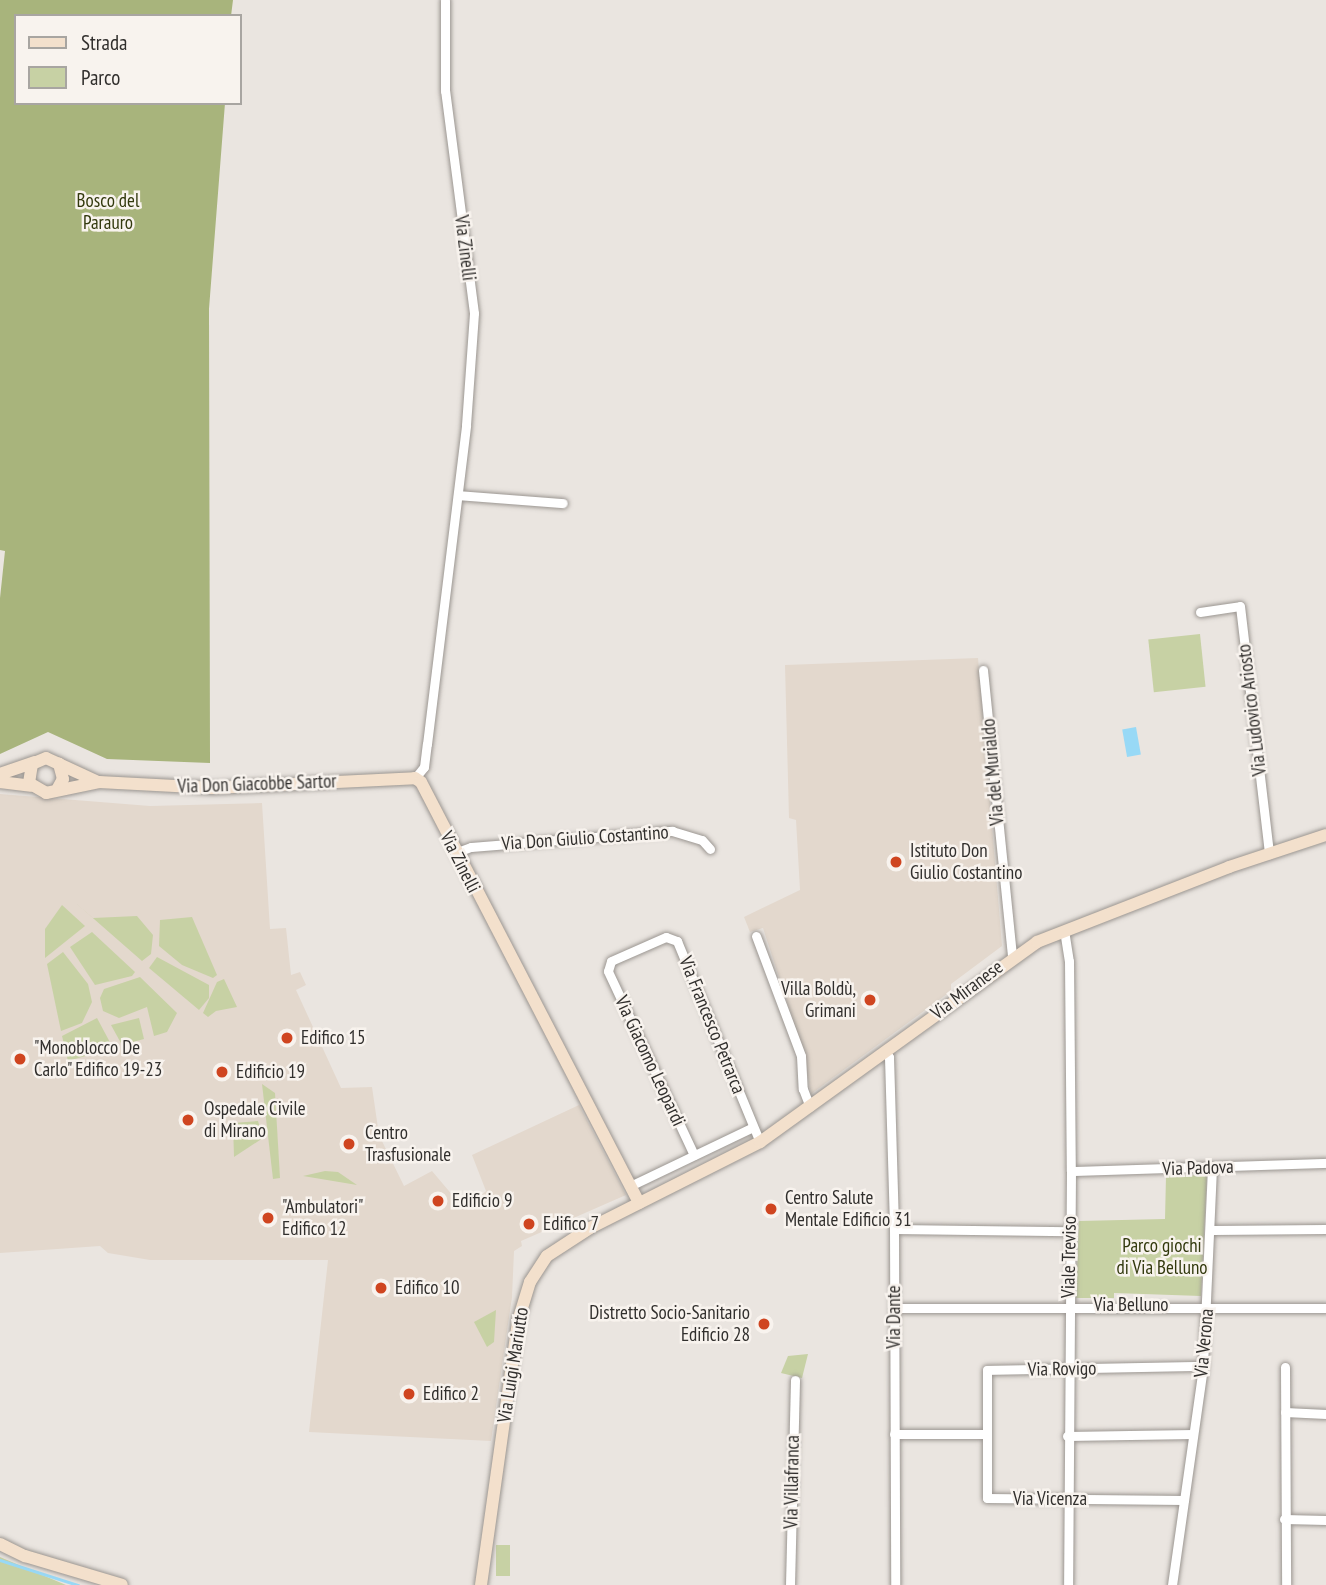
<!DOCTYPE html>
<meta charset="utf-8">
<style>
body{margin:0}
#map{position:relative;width:1326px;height:1585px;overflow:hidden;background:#eae5e0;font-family:"PT Sans Narrow",sans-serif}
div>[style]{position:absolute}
.built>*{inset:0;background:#e3d8cd}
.green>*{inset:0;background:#c7d1a4;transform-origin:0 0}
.forest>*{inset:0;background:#a8b47c}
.water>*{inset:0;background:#98d9f6;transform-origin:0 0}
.stream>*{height:2.5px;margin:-1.25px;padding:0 1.25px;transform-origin:1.25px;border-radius:1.25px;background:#98d9f6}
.roads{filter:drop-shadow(0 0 2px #9b9691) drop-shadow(0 0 2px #9b9691)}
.street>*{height:9px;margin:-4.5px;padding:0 4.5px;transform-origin:4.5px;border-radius:4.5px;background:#fff}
.secondary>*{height:12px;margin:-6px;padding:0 6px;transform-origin:6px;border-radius:6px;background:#f3e0cc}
.dots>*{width:19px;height:19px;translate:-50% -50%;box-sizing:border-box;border:4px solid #f8f3ee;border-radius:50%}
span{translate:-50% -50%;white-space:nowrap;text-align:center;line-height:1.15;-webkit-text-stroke:5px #f8f3ee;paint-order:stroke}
.park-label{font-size:19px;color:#32390d}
.street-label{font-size:19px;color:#312f2d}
.poi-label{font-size:19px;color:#312f2d}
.left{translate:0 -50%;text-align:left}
.right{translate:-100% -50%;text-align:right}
.legend{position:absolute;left:14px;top:14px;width:228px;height:91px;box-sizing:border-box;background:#f8f3ee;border:2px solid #a8a5a1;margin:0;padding:9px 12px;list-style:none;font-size:21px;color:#312f2d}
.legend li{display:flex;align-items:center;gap:14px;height:35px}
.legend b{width:35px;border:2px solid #a8a5a1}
</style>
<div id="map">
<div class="built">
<div style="clip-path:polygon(978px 658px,1002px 946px,951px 984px,951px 991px,811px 1094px,804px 1054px,763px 928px,750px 932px,744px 917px,800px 890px,796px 820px,789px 818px,785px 665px)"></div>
<div style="clip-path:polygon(0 794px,150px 806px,262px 803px,270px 929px,286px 928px,291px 975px,300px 972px,306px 985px,296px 990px,341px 1088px,372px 1087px,379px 1135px,404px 1186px,432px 1171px,465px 1210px,486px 1191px,472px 1155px,579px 1105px,626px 1195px,521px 1241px,522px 1246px,514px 1251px,512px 1297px,491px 1441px,309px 1432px,328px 1260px,150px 1260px,108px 1253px,100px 1246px,0 1253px)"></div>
</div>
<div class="green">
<div style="left:1200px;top:634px;width:53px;height:52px;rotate:84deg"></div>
<div style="clip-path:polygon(70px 898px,93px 918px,137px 916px,153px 935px,151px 954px,142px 961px)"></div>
<div style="clip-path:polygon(62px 905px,85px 926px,45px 958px,45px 929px)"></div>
<div style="clip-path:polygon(192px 917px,217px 975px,213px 978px,182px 965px,159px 946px,160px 920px)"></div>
<div style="clip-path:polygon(92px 932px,135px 972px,132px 976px,95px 985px,70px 947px)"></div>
<div style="clip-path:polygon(63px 952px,88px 984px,92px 1002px,82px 1023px,61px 1031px,47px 964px)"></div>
<div style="clip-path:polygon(157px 957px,209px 985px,209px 998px,199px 1010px,149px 968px)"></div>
<div style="clip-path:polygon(140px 977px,177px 1013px,167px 1032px,154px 1036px,147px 1007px,119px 1018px,103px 1011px,100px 998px,104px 989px)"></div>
<div style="clip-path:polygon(224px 979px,237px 1007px,216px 1011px,208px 1017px,203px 1013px,217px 982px)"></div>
<div style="clip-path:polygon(97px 1018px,113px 1048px,68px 1061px,62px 1036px)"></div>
<div style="clip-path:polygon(139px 1018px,144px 1039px,122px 1045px,111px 1025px)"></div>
<div style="clip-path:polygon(262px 1084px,275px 1093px,280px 1178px,273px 1179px)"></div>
<div style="clip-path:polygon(258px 1121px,263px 1138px,234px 1157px,233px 1123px)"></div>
<div style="clip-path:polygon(325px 1171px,338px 1172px,357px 1185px,303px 1176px)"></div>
<div style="clip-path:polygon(1207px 1175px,1201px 1296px,1114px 1293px,1114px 1298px,1076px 1298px,1079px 1221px,1165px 1219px,1166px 1176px)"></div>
<div style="clip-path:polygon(496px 1310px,494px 1342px,487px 1347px,474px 1322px)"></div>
<div style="clip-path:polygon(808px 1354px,802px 1378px,781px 1373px,788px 1356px)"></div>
<div style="left:496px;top:1545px;width:14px;height:31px"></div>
<div style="clip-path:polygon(0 1557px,66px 1585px,0 1585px)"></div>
</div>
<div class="forest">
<div style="clip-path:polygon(0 0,233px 0,231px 16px,16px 16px,16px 103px,225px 103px,209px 309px,210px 763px,107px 759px,48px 732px,0 754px,0 598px,5px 551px,0 550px)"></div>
</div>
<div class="water">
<div style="left:1136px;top:727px;width:28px;height:14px;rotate:80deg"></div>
</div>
<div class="stream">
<div style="left:0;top:1560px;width:82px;rotate:17.8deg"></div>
</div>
<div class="roads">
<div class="street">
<div style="left:458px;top:495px;width:105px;rotate:4.4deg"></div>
<div style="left:1200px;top:612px;width:40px;rotate:-8.5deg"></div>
<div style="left:1240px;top:606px;width:250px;rotate:83.3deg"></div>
<div style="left:983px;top:670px;width:287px;rotate:84.2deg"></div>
<div style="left:415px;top:778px;width:14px;rotate:-51deg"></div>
<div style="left:424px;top:767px;width:23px;rotate:-83deg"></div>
<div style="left:427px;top:744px;width:321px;rotate:-83deg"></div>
<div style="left:466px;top:425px;width:112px;rotate:-85.9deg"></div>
<div style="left:474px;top:313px;width:224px;rotate:-97.4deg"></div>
<div style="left:445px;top:91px;width:91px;rotate:-90deg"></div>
<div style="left:455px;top:853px;width:17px;rotate:-21deg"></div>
<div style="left:471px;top:847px;width:202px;rotate:-4.6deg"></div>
<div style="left:672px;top:831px;width:31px;rotate:17deg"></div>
<div style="left:702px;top:840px;width:12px;rotate:48deg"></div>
<div style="left:1064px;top:930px;width:31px;rotate:81deg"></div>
<div style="left:1069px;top:961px;width:210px;rotate:89.5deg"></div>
<div style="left:1071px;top:1171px;width:414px;rotate:90.4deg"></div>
<div style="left:756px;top:936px;width:128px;rotate:69.4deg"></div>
<div style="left:801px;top:1056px;width:33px;rotate:87deg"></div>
<div style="left:803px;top:1089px;width:19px;rotate:69deg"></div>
<div style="left:884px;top:1051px;width:8px;rotate:50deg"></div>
<div style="left:889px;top:1057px;width:172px;rotate:88.3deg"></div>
<div style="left:894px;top:1229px;width:356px;rotate:89.8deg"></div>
<div style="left:694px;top:1155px;width:203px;rotate:-115.1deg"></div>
<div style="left:608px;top:971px;width:10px;rotate:-73deg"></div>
<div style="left:611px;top:961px;width:60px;rotate:-23.6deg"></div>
<div style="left:666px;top:937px;width:12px;rotate:20deg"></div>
<div style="left:677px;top:941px;width:217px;rotate:67.6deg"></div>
<div style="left:1071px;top:1171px;width:255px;rotate:-1.8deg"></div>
<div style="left:630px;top:1186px;width:136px;rotate:-25.6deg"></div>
<div style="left:894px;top:1229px;width:176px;rotate:0.7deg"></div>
<div style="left:1212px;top:1230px;width:114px;rotate:-0.5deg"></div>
<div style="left:895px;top:1308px;width:431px"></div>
<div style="left:1285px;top:1367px;width:218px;rotate:89.7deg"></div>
<div style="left:1285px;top:1412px;width:41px;rotate:2.8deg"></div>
<div style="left:894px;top:1434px;width:93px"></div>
<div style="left:1067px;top:1436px;width:126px;rotate:-0.9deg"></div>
<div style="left:1184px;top:1500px;width:197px;rotate:-179.4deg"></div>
<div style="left:987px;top:1498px;width:128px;rotate:-90deg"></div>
<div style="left:987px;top:1370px;width:216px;rotate:-1.1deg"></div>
<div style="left:1284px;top:1519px;width:42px;rotate:1.4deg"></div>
<div style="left:790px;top:1585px;width:205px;rotate:-88.6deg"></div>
<div style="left:1172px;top:1585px;width:221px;rotate:-81.9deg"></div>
<div style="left:1203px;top:1366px;width:199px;rotate:-87.4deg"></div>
</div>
<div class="secondary">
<div style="left:59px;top:764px;width:41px;rotate:24.7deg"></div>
<div style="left:0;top:774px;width:37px;rotate:-19deg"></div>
<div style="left:0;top:782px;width:31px;rotate:7deg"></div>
<div style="left:58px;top:788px;width:10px;rotate:-61deg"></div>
<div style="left:63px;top:779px;width:16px;rotate:-105deg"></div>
<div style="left:59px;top:764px;width:14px;rotate:-155deg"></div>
<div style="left:46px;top:758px;width:15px;rotate:157deg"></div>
<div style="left:32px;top:764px;width:19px;rotate:99deg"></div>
<div style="left:29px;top:783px;width:20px;rotate:30deg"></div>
<div style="left:46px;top:793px;width:54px;rotate:-11.7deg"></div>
<div style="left:99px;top:782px;width:114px;rotate:3deg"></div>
<div style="left:213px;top:788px;width:202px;rotate:-2.8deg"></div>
<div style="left:415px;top:778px;width:7px;rotate:34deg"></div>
<div style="left:421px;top:782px;width:474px;rotate:62.6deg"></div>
<div style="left:0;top:1544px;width:28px;rotate:26deg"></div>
<div style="left:25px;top:1556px;width:101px;rotate:16.6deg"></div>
<div style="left:481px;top:1585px;width:267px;rotate:-82deg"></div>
<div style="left:518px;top:1321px;width:41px;rotate:-72.9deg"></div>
<div style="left:530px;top:1282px;width:31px;rotate:-57deg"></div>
<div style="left:547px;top:1256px;width:51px;rotate:-33.1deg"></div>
<div style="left:590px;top:1228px;width:191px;rotate:-26.8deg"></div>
<div style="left:760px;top:1142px;width:342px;rotate:-35.8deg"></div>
<div style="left:1037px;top:942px;width:206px;rotate:-21.3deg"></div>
<div style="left:1229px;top:867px;width:102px;rotate:-18.3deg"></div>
</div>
</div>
<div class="dots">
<div style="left:896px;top:862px;background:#cf4520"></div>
<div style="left:870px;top:1000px;background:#cf4520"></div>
<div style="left:287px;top:1038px;background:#cf4520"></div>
<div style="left:20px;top:1059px;background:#cf4520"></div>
<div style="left:222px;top:1072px;background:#cf4520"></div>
<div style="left:188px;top:1120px;background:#cf4520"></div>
<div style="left:349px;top:1144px;background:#cf4520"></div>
<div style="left:438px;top:1201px;background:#cf4520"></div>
<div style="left:771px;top:1209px;background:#cf4520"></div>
<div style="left:268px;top:1218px;background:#cf4520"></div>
<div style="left:529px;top:1224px;background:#cf4520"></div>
<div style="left:381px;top:1288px;background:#cf4520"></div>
<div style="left:764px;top:1324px;background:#cf4520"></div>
<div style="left:409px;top:1394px;background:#cf4520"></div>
</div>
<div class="park-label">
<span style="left:108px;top:212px">Bosco del<br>Parauro</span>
<span style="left:1162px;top:1257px">Parco giochi<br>di Via Belluno</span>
</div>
<div class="street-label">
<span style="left:465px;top:248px;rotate:83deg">Via Zinelli</span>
<span style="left:1252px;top:710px;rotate:-97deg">Via Ludovico Ariosto</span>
<span style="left:993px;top:772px;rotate:-95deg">Via del Murialdo</span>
<span style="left:257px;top:784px;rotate:-2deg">Via Don Giacobbe Sartor</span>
<span style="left:585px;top:838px;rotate:-4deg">Via Don Giulio Costantino</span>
<span style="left:460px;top:862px;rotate:63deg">Via Zinelli</span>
<span style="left:967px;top:990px;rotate:-37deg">Via Miranese</span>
<span style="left:712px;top:1025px;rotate:68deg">Via Francesco Petrarca</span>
<span style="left:650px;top:1061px;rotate:65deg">Via Giacomo Leopardi</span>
<span style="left:1198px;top:1168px;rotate:-2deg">Via Padova</span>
<span style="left:1069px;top:1257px;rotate:-89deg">Viale Treviso</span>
<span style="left:1131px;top:1305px">Via Belluno</span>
<span style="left:894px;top:1317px;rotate:-90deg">Via Dante</span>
<span style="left:1204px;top:1343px;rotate:-85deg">Via Verona</span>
<span style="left:513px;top:1365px;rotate:-81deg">Via Luigi Mariutto</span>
<span style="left:1062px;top:1369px;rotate:-1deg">Via Rovigo</span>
<span style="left:792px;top:1482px;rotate:-89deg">Via Villafranca</span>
<span style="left:1050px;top:1499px">Via Vicenza</span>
</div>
<div class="poi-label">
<span class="left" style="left:910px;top:862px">Istituto Don<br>Giulio Costantino</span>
<span class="right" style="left:856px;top:1000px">Villa Boldù,<br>Grimani</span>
<span class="left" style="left:301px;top:1038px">Edifico 15</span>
<span class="left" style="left:34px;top:1059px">"Monoblocco De<br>Carlo" Edifico 19-23</span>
<span class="left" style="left:236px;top:1072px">Edificio 19</span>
<span class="left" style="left:204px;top:1120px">Ospedale Civile<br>di Mirano</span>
<span class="left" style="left:365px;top:1144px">Centro<br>Trasfusionale</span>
<span class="left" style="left:785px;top:1209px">Centro Salute<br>Mentale Edificio 31</span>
<span class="left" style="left:452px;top:1201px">Edificio 9</span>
<span class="left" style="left:282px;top:1218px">"Ambulatori"<br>Edifico 12</span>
<span class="left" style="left:543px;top:1224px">Edifico 7</span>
<span class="left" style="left:395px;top:1288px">Edifico 10</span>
<span class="right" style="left:750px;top:1324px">Distretto Socio-Sanitario<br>Edificio 28</span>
<span class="left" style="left:423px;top:1394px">Edifico 2</span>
</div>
<ul class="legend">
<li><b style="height:9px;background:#f3e0cc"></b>Strada</li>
<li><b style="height:19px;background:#c7d1a4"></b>Parco</li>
</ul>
</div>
